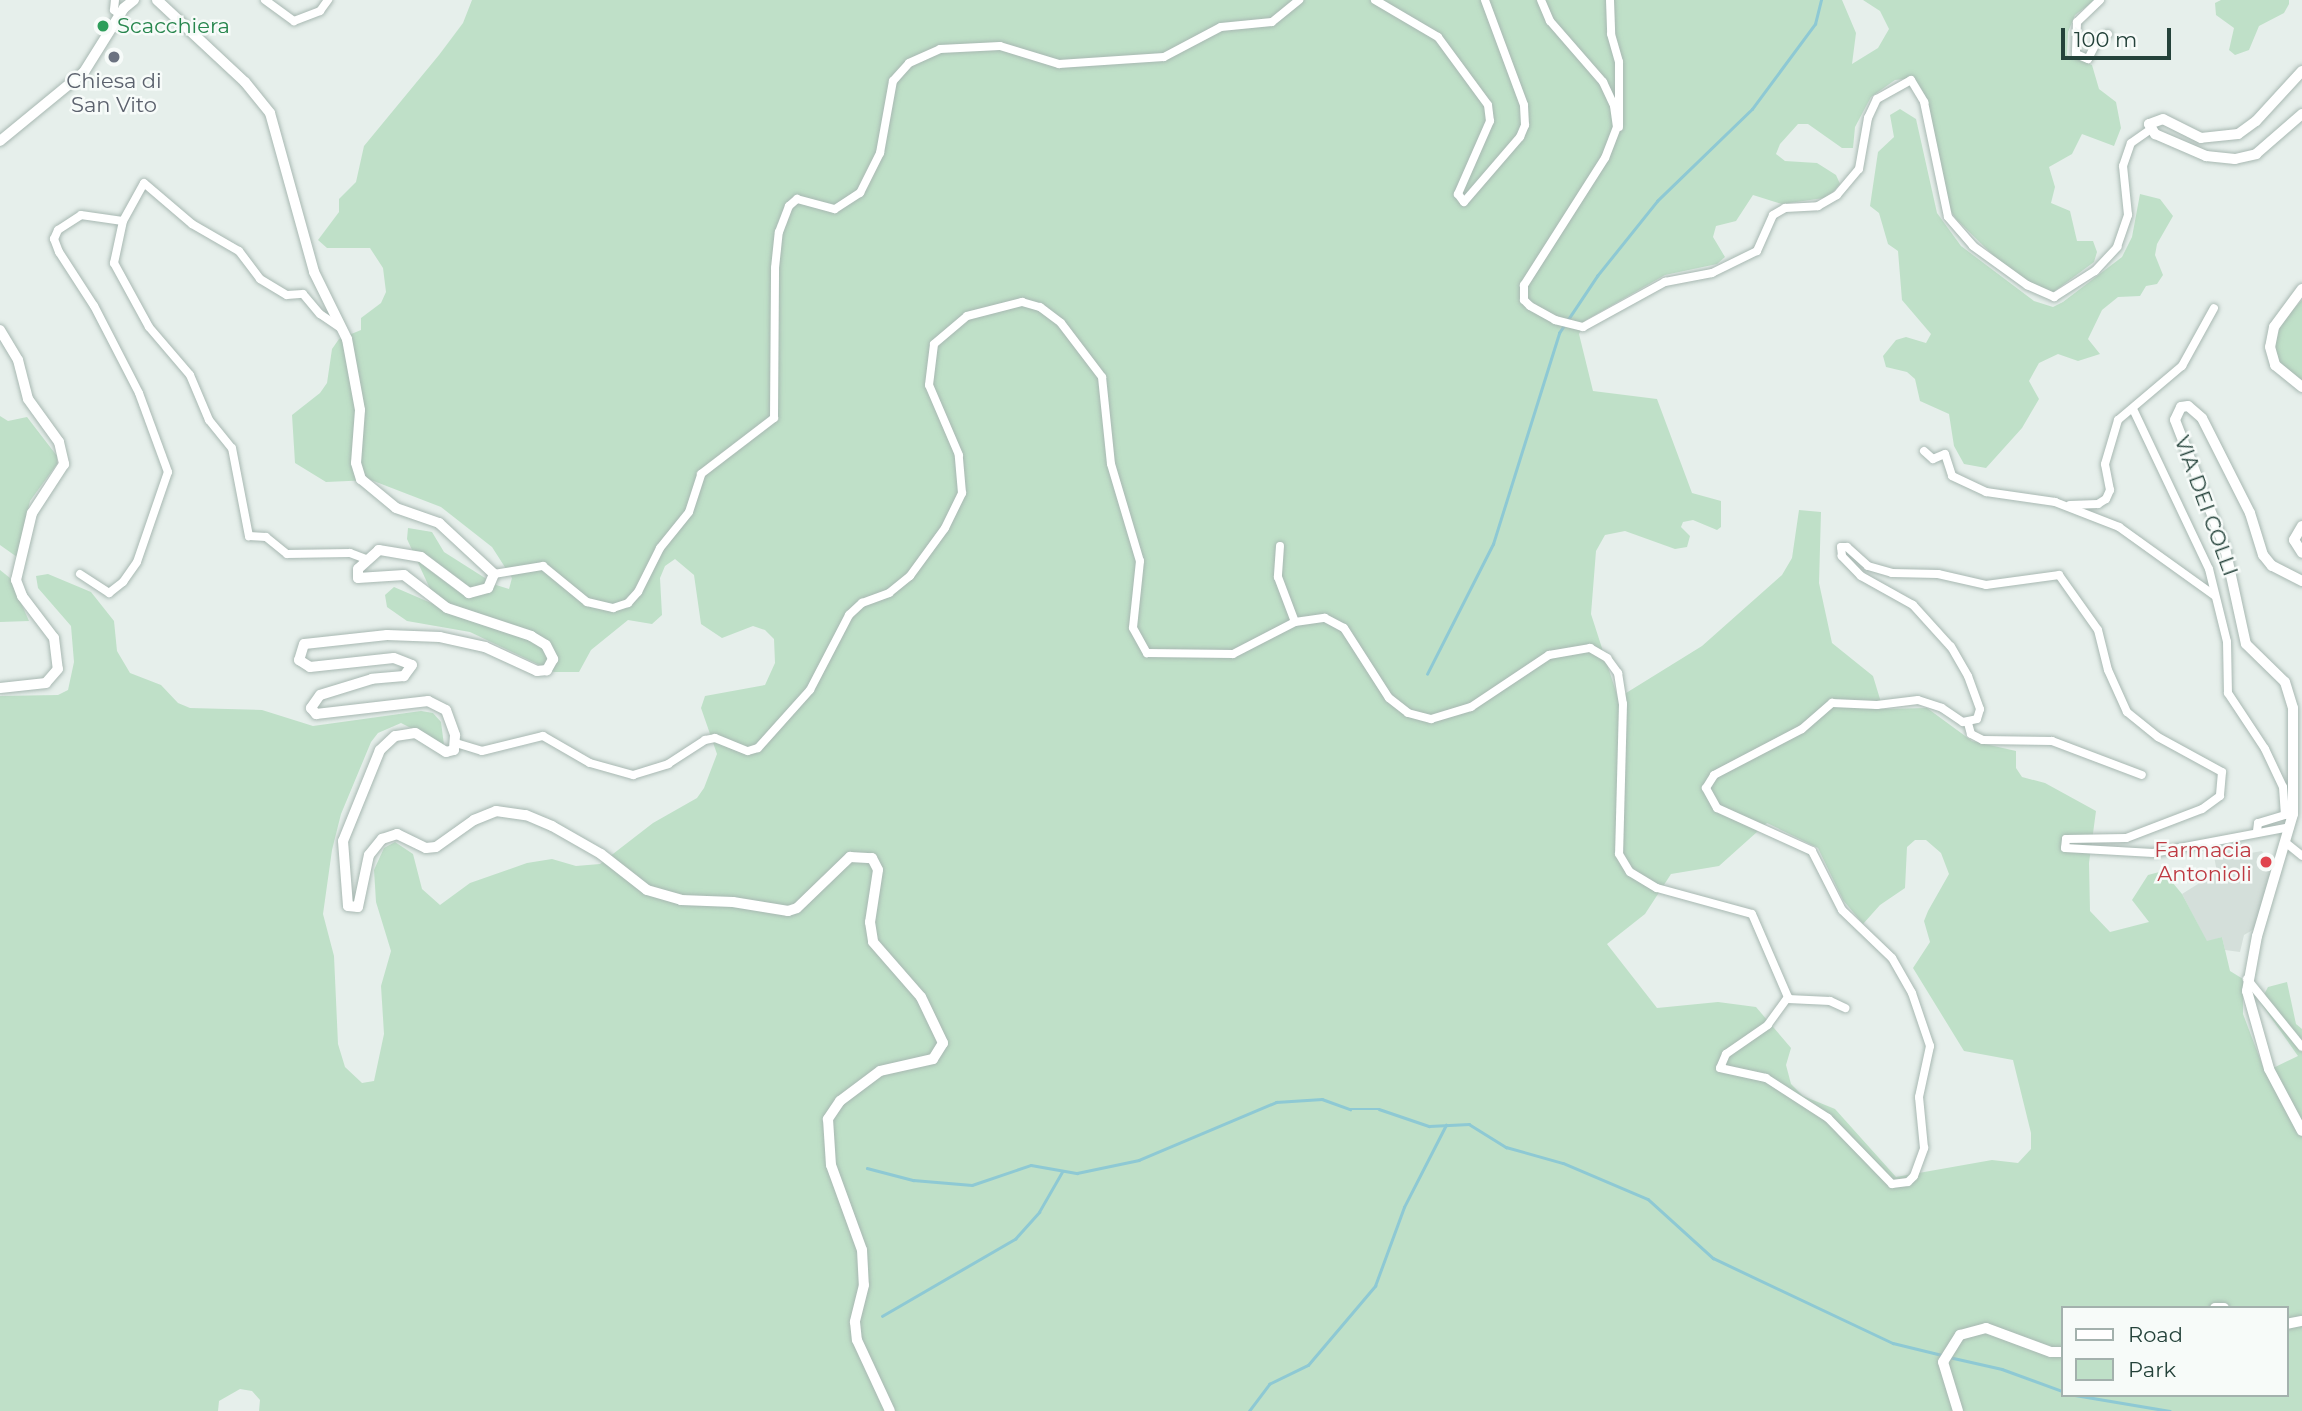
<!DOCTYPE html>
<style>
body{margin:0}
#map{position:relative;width:2302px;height:1411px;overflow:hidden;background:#e6efeb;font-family:Montserrat,sans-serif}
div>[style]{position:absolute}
.built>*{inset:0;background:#d4dfda}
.green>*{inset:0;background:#bfe0c8}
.stream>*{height:2.5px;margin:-1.25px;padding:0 1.25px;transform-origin:1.25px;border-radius:1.25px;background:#8ec9d4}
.roads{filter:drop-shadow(0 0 2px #a8b8b2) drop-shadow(0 0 2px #a8b8b2)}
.minor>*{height:8px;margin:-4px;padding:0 4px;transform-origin:4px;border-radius:4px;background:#fff}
.tertiary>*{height:10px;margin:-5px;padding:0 5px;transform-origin:5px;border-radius:5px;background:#fff}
.dots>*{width:19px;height:19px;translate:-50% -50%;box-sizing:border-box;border:4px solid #f7fbf9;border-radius:50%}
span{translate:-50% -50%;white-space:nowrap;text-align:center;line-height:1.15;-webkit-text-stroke:5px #f7fbf9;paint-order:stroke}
.leisure-label{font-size:21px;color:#27864d}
.left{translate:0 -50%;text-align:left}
.worship-label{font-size:21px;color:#5b616d}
.street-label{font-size:21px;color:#24423a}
.health-label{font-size:21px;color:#be3a42}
.right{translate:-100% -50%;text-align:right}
.legend{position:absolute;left:2061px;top:1306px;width:228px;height:91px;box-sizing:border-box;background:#f7fbf9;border:2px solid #a3b1ad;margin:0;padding:9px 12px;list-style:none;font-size:21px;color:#24423a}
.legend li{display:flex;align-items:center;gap:14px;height:35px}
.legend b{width:35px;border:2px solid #a3b1ad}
.scale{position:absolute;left:2061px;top:28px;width:110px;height:32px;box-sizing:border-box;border:4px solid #24423a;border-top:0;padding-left:9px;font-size:21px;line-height:24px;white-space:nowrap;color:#24423a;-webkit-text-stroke:5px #f7fbf9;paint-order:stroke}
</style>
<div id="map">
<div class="built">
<div style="clip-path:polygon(2241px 842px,2245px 854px,2262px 851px,2272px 867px,2256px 928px,2244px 935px,2240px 952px,2225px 950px,2222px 937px,2207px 942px,2182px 894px,2217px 872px,2213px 851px)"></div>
</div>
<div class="green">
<div style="clip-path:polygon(evenodd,472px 0,1842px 0,1856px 33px,1852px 64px,1878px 48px,1889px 29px,1880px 11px,1863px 0,2095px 0,2075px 15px,2068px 32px,2067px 55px,2092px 65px,2099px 89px,2116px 102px,2121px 128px,2114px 146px,2082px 134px,2072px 154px,2049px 167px,2055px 187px,2051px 203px,2070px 211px,2077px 241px,2093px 241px,2097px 252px,2094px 262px,2052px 293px,2044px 294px,1998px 260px,1956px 219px,1947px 205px,1923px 96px,1904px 79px,1895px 80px,1871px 97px,1855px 127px,1853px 148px,1842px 148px,1808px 124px,1798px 124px,1780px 144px,1776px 154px,1785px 161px,1817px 163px,1836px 175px,1840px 184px,1833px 192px,1824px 198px,1782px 204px,1753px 195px,1736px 221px,1716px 226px,1713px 237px,1725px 257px,1717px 264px,1665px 275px,1586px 320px,1579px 334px,1593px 391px,1657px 399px,1692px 493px,1721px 501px,1721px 527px,1717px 530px,1693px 520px,1683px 522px,1681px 527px,1690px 536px,1687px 547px,1675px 549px,1625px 531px,1605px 535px,1596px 551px,1591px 614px,1618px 698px,1702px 646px,1782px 575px,1792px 558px,1799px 510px,1821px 512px,1819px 583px,1832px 643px,1873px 676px,1883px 709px,1927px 708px,1972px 741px,2016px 751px,2016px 768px,2022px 777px,2045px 783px,2096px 811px,2089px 863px,2090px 911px,2110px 932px,2149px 922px,2132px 900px,2148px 875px,2163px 871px,2182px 894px,2207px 941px,2222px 937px,2230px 971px,2243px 979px,2243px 1014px,2265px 1072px,2298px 1056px,2260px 1002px,2268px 987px,2287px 982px,2296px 1024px,2302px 1029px,2302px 1411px,259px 1411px,260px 1400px,252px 1391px,240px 1389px,219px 1401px,218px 1411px,0 1411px,0 696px,58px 695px,68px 690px,74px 662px,71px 626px,38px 588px,36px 576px,48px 574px,91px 592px,114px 621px,117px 651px,130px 673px,161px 685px,178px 703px,190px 708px,262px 710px,313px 726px,421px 711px,433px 713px,441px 722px,444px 745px,401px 723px,378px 733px,371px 742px,341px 814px,332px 850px,323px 914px,334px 956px,338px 1044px,345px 1067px,362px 1083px,374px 1081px,384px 1034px,381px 986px,391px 951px,376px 902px,374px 870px,384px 848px,395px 842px,413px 854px,422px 889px,440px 905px,470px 883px,527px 863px,552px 859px,576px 866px,600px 864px,653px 823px,697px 798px,704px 788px,717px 754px,701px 708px,705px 696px,765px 685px,775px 663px,774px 639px,765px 630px,753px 626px,722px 638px,701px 624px,694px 575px,675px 559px,665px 566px,660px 578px,662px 615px,652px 624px,628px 620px,591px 650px,579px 672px,554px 672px,470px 632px,407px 621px,387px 607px,385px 595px,394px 587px,438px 606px,407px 539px,408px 528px,432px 532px,444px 552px,496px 585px,509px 589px,512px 578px,492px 547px,441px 507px,371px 480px,326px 482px,295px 463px,292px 415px,320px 393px,327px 383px,332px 349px,339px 339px,361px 330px,361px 318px,381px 303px,386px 292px,383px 268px,370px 248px,327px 248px,318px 240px,339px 212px,339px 199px,356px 182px,364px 146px,439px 55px,463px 23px,472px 0,1767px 823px,1818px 848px,1843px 900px,1863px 924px,1880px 905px,1905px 888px,1907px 847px,1915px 840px,1926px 840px,1941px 853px,1949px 874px,1928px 911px,1924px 921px,1930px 942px,1913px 968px,1964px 1051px,2013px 1060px,2031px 1133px,2031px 1149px,2018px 1163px,1992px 1160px,1896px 1177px,1835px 1109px,1803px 1096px,1791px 1084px,1786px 1065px,1791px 1048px,1756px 1007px,1718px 1002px,1657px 1008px,1607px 944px,1645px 914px,1671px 874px,1719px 866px,1767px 823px,472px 0,2062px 1308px,2286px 1308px,2286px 1395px,2062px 1395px,2062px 1308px)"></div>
<div style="clip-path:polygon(2221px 0,2289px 0,2289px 4px,2284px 13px,2259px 26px,2249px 50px,2235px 55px,2229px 50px,2234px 28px,2216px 15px,2215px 3px)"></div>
<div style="clip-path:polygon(1900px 109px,1916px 119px,1937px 213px,1961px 246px,2034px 301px,2053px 307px,2063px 302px,2122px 257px,2132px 237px,2140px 194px,2160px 199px,2173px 216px,2157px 244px,2155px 255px,2163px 275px,2157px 284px,2146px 286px,2140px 296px,2118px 297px,2102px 310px,2088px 339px,2100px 354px,2078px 361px,2058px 354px,2039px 363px,2029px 381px,2039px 399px,2022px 428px,1986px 468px,1964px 464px,1954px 446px,1949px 414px,1920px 401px,1915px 379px,1907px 372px,1886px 367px,1883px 356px,1896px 340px,1906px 337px,1926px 343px,1931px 334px,1902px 300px,1898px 251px,1888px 244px,1879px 213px,1870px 206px,1878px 152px,1894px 137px,1890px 115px)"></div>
<div style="clip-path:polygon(2302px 300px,2302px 384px,2283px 370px,2274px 347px,2282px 321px)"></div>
<div style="clip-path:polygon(0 416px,8px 421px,27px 417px,57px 456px,57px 464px,30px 501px,17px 557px,0 545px)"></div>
<div style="clip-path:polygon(0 570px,10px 578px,29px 621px,0 622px)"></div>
</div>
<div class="stream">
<div style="left:1427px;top:674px;width:146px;rotate:-63.1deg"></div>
<div style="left:1493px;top:544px;width:221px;rotate:-72.6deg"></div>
<div style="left:1559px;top:333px;width:69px;rotate:-56.3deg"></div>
<div style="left:1597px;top:276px;width:96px;rotate:-51.3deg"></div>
<div style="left:1657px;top:201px;width:132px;rotate:-44.1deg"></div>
<div style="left:1752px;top:109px;width:106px;rotate:-53.5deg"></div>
<div style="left:1815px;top:24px;width:25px;rotate:-76deg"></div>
<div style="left:867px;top:1168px;width:48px;rotate:14.6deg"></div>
<div style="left:913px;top:1180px;width:59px;rotate:4.8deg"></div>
<div style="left:972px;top:1185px;width:62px;rotate:-18.7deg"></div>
<div style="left:1031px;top:1165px;width:47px;rotate:9.9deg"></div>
<div style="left:1077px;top:1173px;width:63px;rotate:-11.8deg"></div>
<div style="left:1139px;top:1160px;width:149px;rotate:-22.9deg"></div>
<div style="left:1276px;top:1102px;width:46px;rotate:-3.7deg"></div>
<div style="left:1322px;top:1099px;width:30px;rotate:20deg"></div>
<div style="left:1350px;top:1109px;width:29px"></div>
<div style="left:1379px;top:1109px;width:53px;rotate:18.8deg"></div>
<div style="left:1429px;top:1126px;width:40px;rotate:-2.9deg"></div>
<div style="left:1469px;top:1124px;width:44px;rotate:31.9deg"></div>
<div style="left:1506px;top:1147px;width:59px;rotate:15.7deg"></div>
<div style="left:1563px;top:1163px;width:92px;rotate:23deg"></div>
<div style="left:1648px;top:1199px;width:88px;rotate:42.2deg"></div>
<div style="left:1713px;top:1258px;width:199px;rotate:25.3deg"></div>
<div style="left:1893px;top:1343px;width:50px;rotate:13.8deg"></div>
<div style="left:882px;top:1316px;width:154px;rotate:-30.1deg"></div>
<div style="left:1015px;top:1239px;width:36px;rotate:-48deg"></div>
<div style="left:1039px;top:1212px;width:46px;rotate:-60.1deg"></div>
<div style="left:1949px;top:1357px;width:54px;rotate:12.8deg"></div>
<div style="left:2002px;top:1369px;width:64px;rotate:20.1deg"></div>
<div style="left:2075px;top:1395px;width:96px;rotate:9.6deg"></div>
<div style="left:1249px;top:1411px;width:34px;rotate:-53deg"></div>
<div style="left:1269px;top:1384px;width:43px;rotate:-26deg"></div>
<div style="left:1308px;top:1365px;width:104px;rotate:-49.7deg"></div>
<div style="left:1375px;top:1286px;width:84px;rotate:-69.8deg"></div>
<div style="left:1404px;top:1207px;width:92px;rotate:-62.9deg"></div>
</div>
<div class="roads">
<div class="minor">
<div style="left:115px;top:0;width:10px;rotate:96deg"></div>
<div style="left:114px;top:10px;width:8px;rotate:40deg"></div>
<div style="left:265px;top:0;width:36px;rotate:36deg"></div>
<div style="left:294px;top:21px;width:28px;rotate:-21deg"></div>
<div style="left:320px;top:11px;width:14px;rotate:-54deg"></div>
<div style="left:1375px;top:0;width:73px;rotate:30.4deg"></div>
<div style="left:1438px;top:37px;width:84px;rotate:53.7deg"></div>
<div style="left:1488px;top:105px;width:16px;rotate:83deg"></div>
<div style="left:1490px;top:121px;width:80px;rotate:113.7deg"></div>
<div style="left:1458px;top:194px;width:10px;rotate:53deg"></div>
<div style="left:1464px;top:202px;width:86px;rotate:-49.3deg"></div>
<div style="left:1520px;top:137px;width:13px;rotate:-67deg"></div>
<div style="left:1525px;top:125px;width:20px;rotate:-93deg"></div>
<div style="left:1524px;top:105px;width:112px;rotate:-110.4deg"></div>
<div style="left:1541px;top:0;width:23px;rotate:67deg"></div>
<div style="left:1550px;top:21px;width:81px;rotate:49deg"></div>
<div style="left:1603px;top:82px;width:26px;rotate:65deg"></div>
<div style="left:1614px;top:106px;width:21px;rotate:82deg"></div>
<div style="left:1617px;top:127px;width:33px;rotate:111deg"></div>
<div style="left:1605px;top:158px;width:151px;rotate:122.5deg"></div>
<div style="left:1524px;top:285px;width:15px;rotate:90deg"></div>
<div style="left:1524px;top:300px;width:8px;rotate:45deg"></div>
<div style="left:1530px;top:306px;width:29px;rotate:29deg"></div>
<div style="left:1555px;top:320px;width:29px;rotate:14deg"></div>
<div style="left:1583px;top:327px;width:94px;rotate:-28.8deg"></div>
<div style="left:1665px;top:282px;width:48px;rotate:-10.8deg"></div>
<div style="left:1712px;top:273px;width:50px;rotate:-26.1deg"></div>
<div style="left:1757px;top:251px;width:39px;rotate:-66deg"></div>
<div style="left:1773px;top:215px;width:14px;rotate:-30deg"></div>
<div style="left:1785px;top:208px;width:33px;rotate:-3deg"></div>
<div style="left:1818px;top:206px;width:22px;rotate:-30deg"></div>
<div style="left:1837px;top:195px;width:34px;rotate:-50deg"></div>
<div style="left:1859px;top:169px;width:52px;rotate:-80deg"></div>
<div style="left:1868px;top:118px;width:21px;rotate:-65deg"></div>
<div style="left:1877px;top:99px;width:39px;rotate:-29deg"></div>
<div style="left:1911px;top:80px;width:26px;rotate:59deg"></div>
<div style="left:1924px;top:102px;width:117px;rotate:78.2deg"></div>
<div style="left:1948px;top:217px;width:38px;rotate:49deg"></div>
<div style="left:1973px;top:246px;width:67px;rotate:35.8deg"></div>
<div style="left:2027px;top:285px;width:30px;rotate:24deg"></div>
<div style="left:2054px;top:297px;width:49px;rotate:-32.4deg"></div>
<div style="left:2095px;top:271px;width:33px;rotate:-47deg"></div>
<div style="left:2117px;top:247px;width:34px;rotate:-71deg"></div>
<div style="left:2128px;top:215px;width:49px;rotate:-95.8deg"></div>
<div style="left:2123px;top:166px;width:24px;rotate:-71deg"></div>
<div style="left:2131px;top:143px;width:24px;rotate:-35deg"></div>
<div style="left:1610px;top:0;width:34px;rotate:88deg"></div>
<div style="left:1611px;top:34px;width:29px;rotate:74deg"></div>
<div style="left:1619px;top:62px;width:65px;rotate:90deg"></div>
<div style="left:2100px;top:0;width:32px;rotate:136deg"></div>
<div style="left:2077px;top:22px;width:32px;rotate:92deg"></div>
<div style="left:2076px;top:54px;width:13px;rotate:23deg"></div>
<div style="left:2088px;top:59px;width:20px;rotate:-63deg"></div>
<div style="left:2097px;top:41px;width:13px;rotate:-32deg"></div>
<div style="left:123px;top:221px;width:43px;rotate:102.1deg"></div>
<div style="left:114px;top:263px;width:73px;rotate:61.3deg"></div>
<div style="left:149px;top:327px;width:63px;rotate:49.5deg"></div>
<div style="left:190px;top:375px;width:49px;rotate:67.1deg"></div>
<div style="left:209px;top:420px;width:36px;rotate:51deg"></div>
<div style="left:232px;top:448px;width:90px;rotate:79.1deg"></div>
<div style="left:249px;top:536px;width:17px;rotate:3deg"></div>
<div style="left:266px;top:537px;width:27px;rotate:39deg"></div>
<div style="left:287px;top:554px;width:63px;rotate:-0.9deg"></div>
<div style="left:350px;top:553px;width:17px;rotate:21deg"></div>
<div style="left:2133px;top:409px;width:177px;rotate:64.6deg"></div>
<div style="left:2209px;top:569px;width:75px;rotate:76.1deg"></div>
<div style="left:2227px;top:642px;width:51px;rotate:88.9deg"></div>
<div style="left:2228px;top:693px;width:67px;rotate:56.5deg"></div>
<div style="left:2265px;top:749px;width:42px;rotate:64.7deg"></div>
<div style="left:2283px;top:787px;width:28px;rotate:86deg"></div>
<div style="left:2285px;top:815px;width:28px;rotate:163deg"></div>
<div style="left:2258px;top:823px;width:8px;rotate:97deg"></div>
<div style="left:1924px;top:451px;width:12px;rotate:42deg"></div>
<div style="left:1933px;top:459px;width:13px;rotate:-23deg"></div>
<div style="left:1945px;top:454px;width:23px;rotate:72deg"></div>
<div style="left:1952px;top:476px;width:38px;rotate:25deg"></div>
<div style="left:1986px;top:492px;width:70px;rotate:8.2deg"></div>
<div style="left:2055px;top:502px;width:69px;rotate:21.3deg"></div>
<div style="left:2119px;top:527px;width:118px;rotate:35.7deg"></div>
<div style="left:2070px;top:505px;width:28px;rotate:-2deg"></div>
<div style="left:2098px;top:504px;width:9px;rotate:-32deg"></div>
<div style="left:2106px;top:499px;width:10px;rotate:-66deg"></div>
<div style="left:2110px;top:490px;width:26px;rotate:-101deg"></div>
<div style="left:2105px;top:464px;width:46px;rotate:-73.5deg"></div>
<div style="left:2118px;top:420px;width:84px;rotate:-40.2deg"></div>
<div style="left:2182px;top:366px;width:66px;rotate:-61.1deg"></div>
<div style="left:1280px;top:546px;width:31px;rotate:94deg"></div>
<div style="left:1278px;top:577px;width:48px;rotate:69.3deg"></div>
<div style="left:80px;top:574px;width:35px;rotate:33deg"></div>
<div style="left:109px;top:593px;width:18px;rotate:-38deg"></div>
<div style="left:123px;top:582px;width:24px;rotate:-55deg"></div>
<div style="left:137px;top:562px;width:95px;rotate:-71deg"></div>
<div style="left:168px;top:472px;width:84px;rotate:-110.2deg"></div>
<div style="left:139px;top:393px;width:98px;rotate:-117.3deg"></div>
<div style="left:94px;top:306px;width:64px;rotate:-122.9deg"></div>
<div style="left:59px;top:252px;width:14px;rotate:-111deg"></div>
<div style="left:54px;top:239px;width:10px;rotate:-66deg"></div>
<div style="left:58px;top:230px;width:27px;rotate:-33deg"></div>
<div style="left:81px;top:215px;width:42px;rotate:8.1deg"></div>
<div style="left:123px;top:221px;width:43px;rotate:-61.1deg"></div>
<div style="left:144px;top:183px;width:63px;rotate:40.5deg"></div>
<div style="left:192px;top:224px;width:54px;rotate:29.9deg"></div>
<div style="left:239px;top:251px;width:35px;rotate:53deg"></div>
<div style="left:260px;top:279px;width:31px;rotate:31deg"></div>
<div style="left:287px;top:295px;width:16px;rotate:-4deg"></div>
<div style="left:303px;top:294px;width:26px;rotate:50deg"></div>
<div style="left:320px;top:314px;width:27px;rotate:34deg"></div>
<div style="left:494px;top:574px;width:50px;rotate:-9.3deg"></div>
<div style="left:543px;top:566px;width:57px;rotate:39.3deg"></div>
<div style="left:587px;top:602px;width:27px;rotate:13deg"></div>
<div style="left:613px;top:608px;width:16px;rotate:-18deg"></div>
<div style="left:628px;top:603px;width:15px;rotate:-48deg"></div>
<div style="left:638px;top:592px;width:49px;rotate:-63.4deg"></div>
<div style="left:660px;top:548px;width:46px;rotate:-51.1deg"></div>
<div style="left:689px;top:512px;width:40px;rotate:-72deg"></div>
<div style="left:701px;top:474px;width:92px;rotate:-37.5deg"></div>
<div style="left:774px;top:418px;width:150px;rotate:-89.6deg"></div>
<div style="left:775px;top:268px;width:36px;rotate:-84deg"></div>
<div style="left:779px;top:232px;width:28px;rotate:-69deg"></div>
<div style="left:789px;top:206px;width:11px;rotate:-41deg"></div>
<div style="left:797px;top:199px;width:39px;rotate:15deg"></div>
<div style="left:835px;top:209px;width:30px;rotate:-33deg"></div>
<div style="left:860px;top:193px;width:45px;rotate:-63.4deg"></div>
<div style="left:880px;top:153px;width:73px;rotate:-79.8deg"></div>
<div style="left:893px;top:81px;width:24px;rotate:-48deg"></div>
<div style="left:909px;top:63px;width:34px;rotate:-24deg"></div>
<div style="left:940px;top:49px;width:60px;rotate:-2.9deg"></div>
<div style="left:1000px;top:46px;width:62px;rotate:17deg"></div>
<div style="left:1059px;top:64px;width:105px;rotate:-3.8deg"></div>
<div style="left:1164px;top:57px;width:64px;rotate:-27.8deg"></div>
<div style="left:1221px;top:27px;width:51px;rotate:-5.6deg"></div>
<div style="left:1272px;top:22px;width:35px;rotate:-39deg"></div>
<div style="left:1968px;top:723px;width:11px;rotate:75deg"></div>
<div style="left:1971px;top:734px;width:13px;rotate:27deg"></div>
<div style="left:1983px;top:740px;width:69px;rotate:0.8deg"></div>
<div style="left:2052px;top:741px;width:96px;rotate:20.7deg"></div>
<div style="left:456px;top:743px;width:27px;rotate:17deg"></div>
<div style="left:482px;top:751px;width:63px;rotate:-13.8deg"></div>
<div style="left:543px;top:736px;width:54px;rotate:29.9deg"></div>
<div style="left:590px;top:763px;width:45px;rotate:15.6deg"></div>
<div style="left:633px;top:775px;width:37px;rotate:-17deg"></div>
<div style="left:668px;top:764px;width:44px;rotate:-33deg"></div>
<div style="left:705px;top:740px;width:10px;rotate:-11deg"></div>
<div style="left:715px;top:738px;width:35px;rotate:22deg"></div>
<div style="left:748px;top:751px;width:10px;rotate:-17deg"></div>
<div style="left:758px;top:748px;width:78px;rotate:-48.1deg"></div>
<div style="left:810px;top:690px;width:85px;rotate:-62.5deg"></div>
<div style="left:849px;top:615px;width:18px;rotate:-43deg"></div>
<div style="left:862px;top:603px;width:29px;rotate:-20deg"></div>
<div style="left:889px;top:593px;width:27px;rotate:-39deg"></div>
<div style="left:910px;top:576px;width:59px;rotate:-53.9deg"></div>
<div style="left:945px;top:528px;width:39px;rotate:-64deg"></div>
<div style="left:962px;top:493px;width:38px;rotate:-95deg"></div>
<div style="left:959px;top:455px;width:76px;rotate:-113.2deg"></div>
<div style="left:929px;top:385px;width:41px;rotate:-83deg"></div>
<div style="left:934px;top:344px;width:43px;rotate:-40.3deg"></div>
<div style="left:967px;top:316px;width:57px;rotate:-14.3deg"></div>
<div style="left:1022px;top:302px;width:19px;rotate:16deg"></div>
<div style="left:1040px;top:307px;width:26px;rotate:37deg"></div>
<div style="left:1061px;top:323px;width:68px;rotate:52.8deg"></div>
<div style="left:1102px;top:377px;width:87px;rotate:84.1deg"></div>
<div style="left:1111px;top:464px;width:101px;rotate:73.4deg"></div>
<div style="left:1140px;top:561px;width:67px;rotate:96deg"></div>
<div style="left:1133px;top:628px;width:29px;rotate:61deg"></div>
<div style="left:1147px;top:653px;width:86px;rotate:0.7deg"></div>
<div style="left:1233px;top:654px;width:70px;rotate:-27.3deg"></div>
<div style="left:1295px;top:622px;width:30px;rotate:-8deg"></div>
<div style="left:1325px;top:618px;width:21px;rotate:28deg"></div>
<div style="left:1344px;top:628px;width:83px;rotate:57.3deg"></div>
<div style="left:1389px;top:698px;width:24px;rotate:38deg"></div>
<div style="left:1408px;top:713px;width:24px;rotate:15deg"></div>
<div style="left:1431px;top:719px;width:42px;rotate:-16.7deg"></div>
<div style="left:1471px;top:707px;width:94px;rotate:-33.7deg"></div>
<div style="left:1549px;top:655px;width:42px;rotate:-9.7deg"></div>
<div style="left:1590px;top:648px;width:20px;rotate:30deg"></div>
<div style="left:1607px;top:658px;width:19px;rotate:54deg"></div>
<div style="left:1618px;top:673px;width:31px;rotate:81deg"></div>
<div style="left:1623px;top:704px;width:150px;rotate:91.5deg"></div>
<div style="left:1619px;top:854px;width:21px;rotate:59deg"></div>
<div style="left:1630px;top:872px;width:31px;rotate:31deg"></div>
<div style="left:1657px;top:888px;width:98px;rotate:15.3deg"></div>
<div style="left:1752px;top:914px;width:90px;rotate:66.6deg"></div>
<div style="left:1788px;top:997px;width:34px;rotate:126deg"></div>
<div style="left:1768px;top:1025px;width:51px;rotate:145.4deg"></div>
<div style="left:1726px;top:1054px;width:15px;rotate:113deg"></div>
<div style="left:1720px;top:1068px;width:47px;rotate:12.3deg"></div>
<div style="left:1766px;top:1078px;width:74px;rotate:32.8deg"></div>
<div style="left:1828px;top:1118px;width:92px;rotate:45.9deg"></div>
<div style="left:1892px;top:1184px;width:16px;rotate:-7deg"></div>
<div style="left:1908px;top:1182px;width:8px;rotate:-45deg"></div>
<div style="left:1914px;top:1176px;width:30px;rotate:-70deg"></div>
<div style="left:1924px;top:1148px;width:51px;rotate:-95.6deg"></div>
<div style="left:1919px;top:1097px;width:52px;rotate:-77.8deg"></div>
<div style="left:1930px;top:1046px;width:56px;rotate:-108.8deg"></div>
<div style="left:1912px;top:993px;width:40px;rotate:-119.7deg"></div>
<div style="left:1892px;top:958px;width:69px;rotate:-136.2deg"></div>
<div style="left:1842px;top:910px;width:66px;rotate:-117deg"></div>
<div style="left:1812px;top:851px;width:104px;rotate:-155.6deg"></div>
<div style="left:1717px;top:808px;width:23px;rotate:-119deg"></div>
<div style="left:1706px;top:788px;width:15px;rotate:-58deg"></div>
<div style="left:1714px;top:775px;width:99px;rotate:-27.6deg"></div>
<div style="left:1802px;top:729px;width:40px;rotate:-41deg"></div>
<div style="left:1832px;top:703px;width:45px;rotate:2.5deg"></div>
<div style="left:1877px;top:705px;width:41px;rotate:-7deg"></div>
<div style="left:1918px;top:700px;width:25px;rotate:18deg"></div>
<div style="left:1942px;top:708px;width:25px;rotate:34deg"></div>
<div style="left:1963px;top:722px;width:14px;rotate:-12deg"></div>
<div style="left:1977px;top:719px;width:10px;rotate:-73deg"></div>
<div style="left:1980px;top:709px;width:35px;rotate:-110deg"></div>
<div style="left:1968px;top:676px;width:34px;rotate:-120deg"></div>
<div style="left:1951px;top:647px;width:57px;rotate:-132.1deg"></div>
<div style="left:1913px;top:605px;width:60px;rotate:-150.9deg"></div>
<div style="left:1861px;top:576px;width:28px;rotate:-134deg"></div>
<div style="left:1842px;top:556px;width:9px;rotate:-96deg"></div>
<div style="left:1841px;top:547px;width:6px"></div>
<div style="left:1847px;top:547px;width:28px;rotate:42deg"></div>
<div style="left:1868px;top:566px;width:25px;rotate:16deg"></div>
<div style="left:1892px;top:573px;width:46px;rotate:1.2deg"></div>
<div style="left:1938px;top:574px;width:49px;rotate:12.9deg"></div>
<div style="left:1986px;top:585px;width:74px;rotate:-7.8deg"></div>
<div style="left:2059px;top:575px;width:67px;rotate:54.7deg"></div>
<div style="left:2098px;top:630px;width:41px;rotate:76deg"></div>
<div style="left:2108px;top:670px;width:46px;rotate:65.7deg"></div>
<div style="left:2127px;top:712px;width:40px;rotate:39deg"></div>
<div style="left:2158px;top:737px;width:73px;rotate:28.7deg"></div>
<div style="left:2222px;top:772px;width:24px;rotate:95deg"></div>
<div style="left:2220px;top:796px;width:22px;rotate:144deg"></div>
<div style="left:2202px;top:809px;width:81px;rotate:159.1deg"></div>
<div style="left:2126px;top:838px;width:60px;rotate:179deg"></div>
<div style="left:2066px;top:839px;width:9px;rotate:96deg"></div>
<div style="left:2065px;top:848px;width:88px;rotate:3.3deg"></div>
<div style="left:2153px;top:853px;width:139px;rotate:-10.7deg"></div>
<div style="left:2285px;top:842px;width:22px;rotate:39deg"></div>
<div style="left:2247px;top:979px;width:87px;rotate:51deg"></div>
<div style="left:1788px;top:999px;width:42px;rotate:2.7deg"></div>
<div style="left:1830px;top:1001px;width:17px;rotate:25deg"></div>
</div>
<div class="tertiary">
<div style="left:157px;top:0;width:120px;rotate:43deg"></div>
<div style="left:245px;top:82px;width:40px;rotate:51deg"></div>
<div style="left:270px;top:113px;width:165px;rotate:74.5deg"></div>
<div style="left:314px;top:272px;width:75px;rotate:63.8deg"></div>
<div style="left:347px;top:339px;width:72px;rotate:79.6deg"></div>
<div style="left:360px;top:410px;width:53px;rotate:94.3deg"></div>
<div style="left:356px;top:463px;width:17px;rotate:73deg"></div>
<div style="left:361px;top:479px;width:45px;rotate:39.6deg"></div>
<div style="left:396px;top:508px;width:46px;rotate:19.2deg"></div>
<div style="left:439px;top:523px;width:75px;rotate:42.8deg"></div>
<div style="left:494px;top:574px;width:15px;rotate:113deg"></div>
<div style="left:488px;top:588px;width:20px;rotate:165deg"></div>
<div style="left:469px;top:593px;width:60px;rotate:-143.1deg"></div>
<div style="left:421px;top:557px;width:43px;rotate:-170.5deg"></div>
<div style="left:379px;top:550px;width:28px;rotate:138deg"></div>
<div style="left:358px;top:569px;width:9px;rotate:90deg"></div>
<div style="left:358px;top:578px;width:46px;rotate:-3.7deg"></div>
<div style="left:404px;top:575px;width:54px;rotate:37.5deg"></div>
<div style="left:447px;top:608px;width:89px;rotate:18.4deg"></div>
<div style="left:531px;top:636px;width:17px;rotate:31deg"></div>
<div style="left:546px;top:645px;width:16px;rotate:63deg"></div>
<div style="left:553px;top:659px;width:13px;rotate:119deg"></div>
<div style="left:547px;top:670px;width:10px;rotate:174deg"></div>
<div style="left:537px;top:671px;width:57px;rotate:-155.2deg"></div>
<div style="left:485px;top:647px;width:46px;rotate:-167.5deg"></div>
<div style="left:440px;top:637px;width:53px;rotate:-177.8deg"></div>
<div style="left:387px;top:635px;width:83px;rotate:173.8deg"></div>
<div style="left:304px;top:644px;width:17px;rotate:107deg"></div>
<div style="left:299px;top:660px;width:13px;rotate:32deg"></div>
<div style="left:310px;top:667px;width:84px;rotate:-6.1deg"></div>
<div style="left:394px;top:658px;width:19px;rotate:21deg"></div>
<div style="left:412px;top:665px;width:14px;rotate:126deg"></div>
<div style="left:404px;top:676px;width:32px;rotate:175deg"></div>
<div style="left:372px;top:679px;width:54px;rotate:162.9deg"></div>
<div style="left:320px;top:695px;width:16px;rotate:125deg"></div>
<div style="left:311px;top:708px;width:8px;rotate:50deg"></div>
<div style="left:316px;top:714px;width:113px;rotate:-6.6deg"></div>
<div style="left:428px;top:701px;width:20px;rotate:27deg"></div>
<div style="left:446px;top:710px;width:27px;rotate:70deg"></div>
<div style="left:455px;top:735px;width:15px;rotate:94deg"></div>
<div style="left:454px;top:750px;width:8px;rotate:166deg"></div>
<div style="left:446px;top:752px;width:36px;rotate:-148deg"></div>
<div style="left:415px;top:733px;width:20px;rotate:171deg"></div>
<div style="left:395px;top:736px;width:21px;rotate:137deg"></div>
<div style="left:380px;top:750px;width:98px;rotate:112.1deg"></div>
<div style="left:343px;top:841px;width:65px;rotate:85.6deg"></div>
<div style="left:348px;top:906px;width:10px;rotate:6deg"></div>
<div style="left:358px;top:907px;width:53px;rotate:-78.1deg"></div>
<div style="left:369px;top:855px;width:21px;rotate:-51deg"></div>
<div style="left:382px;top:839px;width:16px;rotate:-18deg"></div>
<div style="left:397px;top:834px;width:32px;rotate:26deg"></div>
<div style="left:426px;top:848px;width:10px;rotate:-6deg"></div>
<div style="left:436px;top:847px;width:47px;rotate:-35.4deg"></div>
<div style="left:474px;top:820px;width:24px;rotate:-22deg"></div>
<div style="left:496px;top:811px;width:30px;rotate:8deg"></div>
<div style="left:526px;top:815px;width:28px;rotate:23deg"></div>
<div style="left:552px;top:826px;width:56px;rotate:29.7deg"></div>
<div style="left:601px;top:854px;width:58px;rotate:38deg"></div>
<div style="left:647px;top:890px;width:35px;rotate:16deg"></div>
<div style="left:681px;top:900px;width:52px;rotate:2.2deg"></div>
<div style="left:733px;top:902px;width:56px;rotate:9.3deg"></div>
<div style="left:788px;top:911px;width:9px;rotate:-18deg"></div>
<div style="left:797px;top:908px;width:74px;rotate:-43.9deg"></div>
<div style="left:850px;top:857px;width:22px;rotate:3deg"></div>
<div style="left:872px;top:858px;width:13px;rotate:63deg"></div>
<div style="left:878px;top:870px;width:53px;rotate:98.7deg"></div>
<div style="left:870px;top:922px;width:20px;rotate:81deg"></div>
<div style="left:873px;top:942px;width:73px;rotate:48.9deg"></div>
<div style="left:921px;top:997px;width:51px;rotate:64.4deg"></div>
<div style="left:943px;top:1043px;width:19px;rotate:122deg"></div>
<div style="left:933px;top:1059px;width:54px;rotate:167.2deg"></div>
<div style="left:880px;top:1071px;width:50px;rotate:143.1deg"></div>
<div style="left:840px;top:1101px;width:22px;rotate:124deg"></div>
<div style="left:828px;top:1119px;width:46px;rotate:86.3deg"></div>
<div style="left:831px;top:1165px;width:90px;rotate:70deg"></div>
<div style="left:862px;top:1250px;width:35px;rotate:87deg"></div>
<div style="left:864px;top:1285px;width:38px;rotate:104deg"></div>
<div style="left:855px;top:1322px;width:18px;rotate:84deg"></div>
<div style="left:857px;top:1340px;width:78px;rotate:65.1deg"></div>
<div style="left:2302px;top:71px;width:68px;rotate:132.6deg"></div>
<div style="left:2256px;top:121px;width:22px;rotate:144deg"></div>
<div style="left:2238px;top:134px;width:37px;rotate:174deg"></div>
<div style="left:2201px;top:138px;width:42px;rotate:-153.4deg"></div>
<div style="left:2163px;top:119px;width:15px;rotate:160deg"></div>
<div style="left:2149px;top:124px;width:12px;rotate:59deg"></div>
<div style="left:2155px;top:134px;width:56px;rotate:23.3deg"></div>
<div style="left:2206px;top:156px;width:29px;rotate:6deg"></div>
<div style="left:2235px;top:159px;width:22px;rotate:-13deg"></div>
<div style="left:2256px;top:154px;width:61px;rotate:-41deg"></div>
<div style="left:0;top:141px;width:109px;rotate:-39.4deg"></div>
<div style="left:84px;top:72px;width:75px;rotate:-58deg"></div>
<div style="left:124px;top:8px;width:13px;rotate:-39deg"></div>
<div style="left:2302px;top:289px;width:47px;rotate:126.4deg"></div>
<div style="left:2274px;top:327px;width:20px;rotate:101deg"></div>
<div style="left:2270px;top:347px;width:19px;rotate:74deg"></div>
<div style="left:2275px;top:365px;width:35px;rotate:39deg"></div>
<div style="left:0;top:330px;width:35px;rotate:59deg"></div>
<div style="left:18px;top:360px;width:40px;rotate:75.6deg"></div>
<div style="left:28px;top:399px;width:53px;rotate:54.2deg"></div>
<div style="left:59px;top:442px;width:23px;rotate:77deg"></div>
<div style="left:64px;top:464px;width:59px;rotate:123.1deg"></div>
<div style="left:32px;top:513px;width:69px;rotate:103.4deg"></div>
<div style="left:16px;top:580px;width:17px;rotate:69deg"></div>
<div style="left:22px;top:596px;width:53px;rotate:52.7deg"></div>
<div style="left:54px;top:638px;width:31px;rotate:83deg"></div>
<div style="left:58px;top:669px;width:18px;rotate:131deg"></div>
<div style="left:46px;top:683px;width:46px;rotate:173.8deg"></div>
<div style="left:2302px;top:526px;width:16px;rotate:120deg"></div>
<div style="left:2294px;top:540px;width:15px;rotate:58deg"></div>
<div style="left:2302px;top:581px;width:34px;rotate:-153deg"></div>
<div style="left:2272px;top:566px;width:14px;rotate:-129deg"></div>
<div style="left:2263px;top:555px;width:44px;rotate:-107.2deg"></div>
<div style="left:2250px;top:513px;width:106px;rotate:-116.8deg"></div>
<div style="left:2202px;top:418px;width:18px;rotate:-139deg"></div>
<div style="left:2188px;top:406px;width:7px;rotate:172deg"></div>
<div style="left:2181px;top:407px;width:14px;rotate:115deg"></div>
<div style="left:2175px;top:420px;width:137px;rotate:68.7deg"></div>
<div style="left:2225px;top:548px;width:98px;rotate:77.7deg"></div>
<div style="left:2246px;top:644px;width:54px;rotate:44.3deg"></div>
<div style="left:2285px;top:682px;width:27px;rotate:73deg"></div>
<div style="left:2293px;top:708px;width:106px;rotate:90deg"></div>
<div style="left:2293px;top:814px;width:127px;rotate:106.4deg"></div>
<div style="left:2257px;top:936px;width:56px;rotate:100.3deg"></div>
<div style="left:2247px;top:991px;width:81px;rotate:74.2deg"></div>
<div style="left:2269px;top:1069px;width:70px;rotate:62deg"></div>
<div style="left:2215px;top:1308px;width:9px"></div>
<div style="left:2286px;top:1324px;width:16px;rotate:-11deg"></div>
<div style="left:1958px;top:1411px;width:51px;rotate:-107deg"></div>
<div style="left:1943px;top:1362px;width:32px;rotate:-58deg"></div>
<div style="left:1960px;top:1335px;width:27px;rotate:-15deg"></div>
<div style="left:1986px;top:1328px;width:69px;rotate:20.3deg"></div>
<div style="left:2051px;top:1352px;width:11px"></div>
</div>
</div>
<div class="dots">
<div style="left:103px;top:26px;background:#2e9e5b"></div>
<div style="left:114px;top:57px;background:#6b7280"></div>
<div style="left:2266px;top:862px;background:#e0444e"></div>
</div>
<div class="leisure-label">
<span class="left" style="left:117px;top:26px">Scacchiera</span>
</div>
<div class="worship-label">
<span style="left:114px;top:93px">Chiesa di<br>San Vito</span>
</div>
<div class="street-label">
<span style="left:2206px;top:506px;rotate:70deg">VIA DEI COLLI</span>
</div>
<div class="health-label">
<span class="right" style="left:2252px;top:862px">Farmacia<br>Antonioli</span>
</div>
<ul class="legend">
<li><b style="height:9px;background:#fff"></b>Road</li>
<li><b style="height:19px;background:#bfe0c8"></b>Park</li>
</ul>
<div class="scale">100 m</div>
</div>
